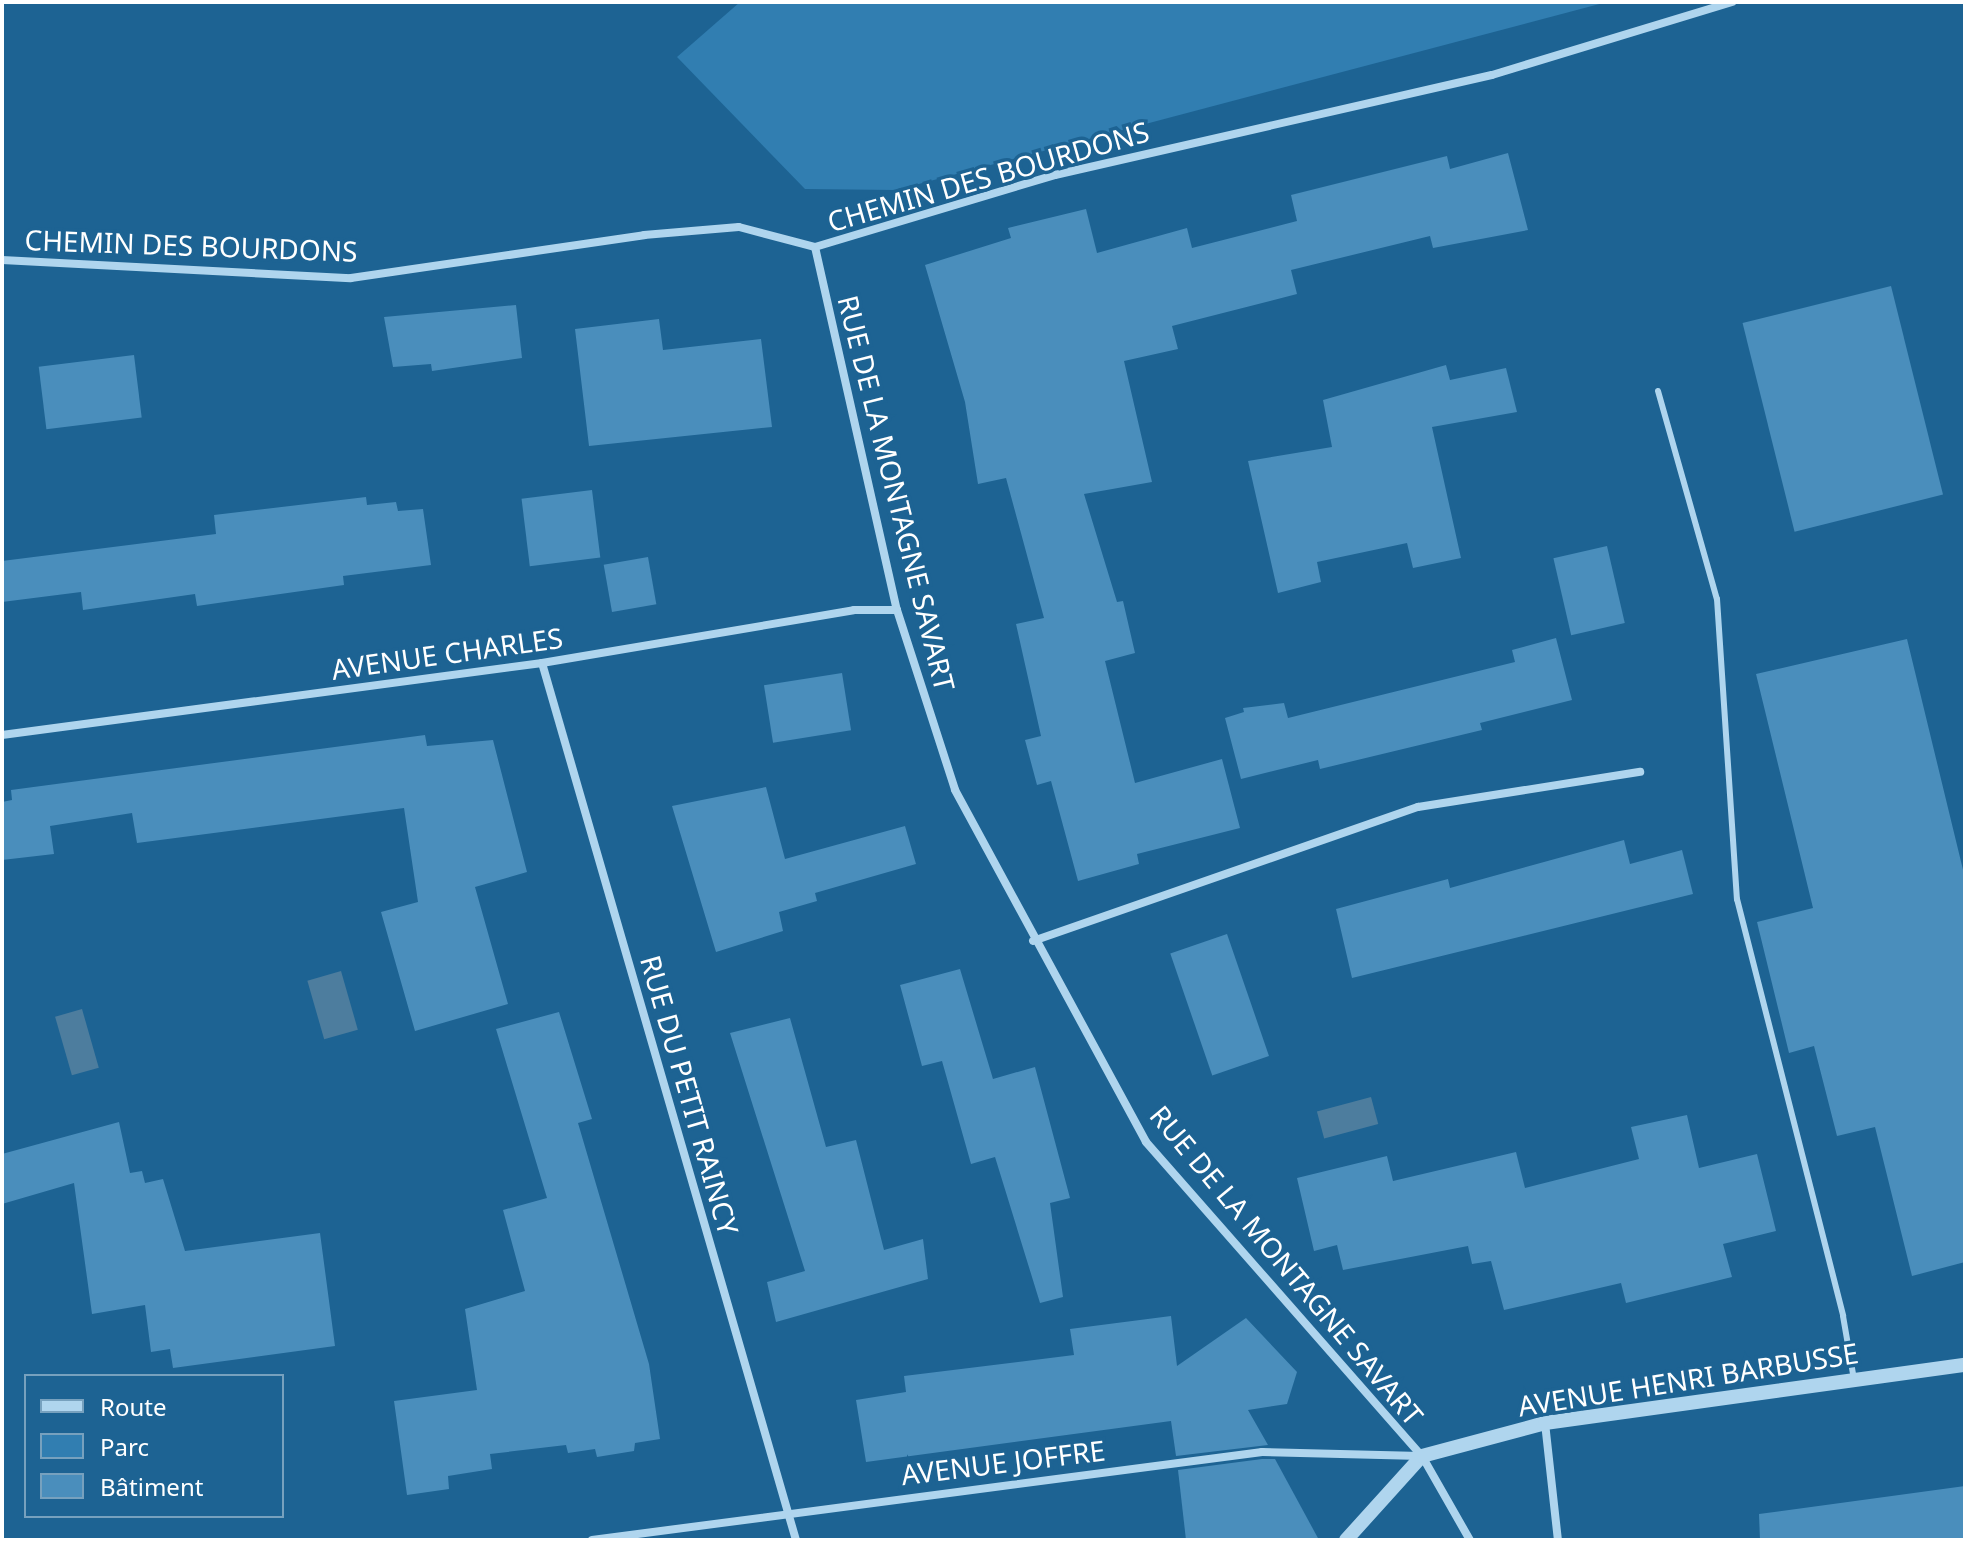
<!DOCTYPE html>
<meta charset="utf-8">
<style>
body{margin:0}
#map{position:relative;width:1967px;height:1542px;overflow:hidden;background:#1d6393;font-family:"Noto Sans",sans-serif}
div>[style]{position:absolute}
.green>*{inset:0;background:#317eb1}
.water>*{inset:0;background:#4d7d9e;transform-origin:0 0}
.building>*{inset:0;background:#4a8ebc;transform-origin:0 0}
.service>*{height:6px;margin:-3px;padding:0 3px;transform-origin:3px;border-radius:3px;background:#afd5ee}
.minor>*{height:8px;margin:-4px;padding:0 4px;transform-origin:4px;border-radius:4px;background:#afd5ee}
.tertiary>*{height:14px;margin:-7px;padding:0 7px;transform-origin:7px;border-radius:7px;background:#afd5ee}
span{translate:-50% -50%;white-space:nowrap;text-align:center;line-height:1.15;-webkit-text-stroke:7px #1d6393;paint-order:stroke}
.street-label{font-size:28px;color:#fff}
.frame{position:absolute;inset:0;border:4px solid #fff;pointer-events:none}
.legend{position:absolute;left:24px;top:1374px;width:260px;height:144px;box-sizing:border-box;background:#1d6393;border:2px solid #77a1be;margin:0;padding:10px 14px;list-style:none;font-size:24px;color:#fff}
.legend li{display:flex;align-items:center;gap:16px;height:40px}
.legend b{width:40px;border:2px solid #77a1be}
</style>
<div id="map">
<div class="green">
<div style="clip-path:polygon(740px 2px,1607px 2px,896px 190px,805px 189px,677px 57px)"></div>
</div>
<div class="water">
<div style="left:341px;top:971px;width:61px;height:35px;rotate:74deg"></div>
<div style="left:82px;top:1009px;width:61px;height:28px;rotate:74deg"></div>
<div style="left:1371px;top:1097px;width:28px;height:56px;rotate:75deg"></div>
</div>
<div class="building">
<div style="clip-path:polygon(1508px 153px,1528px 230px,1433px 248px,1430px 236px,1291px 270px,1297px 294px,1172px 326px,1178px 349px,1124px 361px,1152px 482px,1084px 494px,1117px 602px,1123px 601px,1135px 653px,1105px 661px,1135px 783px,1222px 759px,1240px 828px,1137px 854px,1139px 864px,1078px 881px,1051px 781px,1037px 785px,1025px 740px,1041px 736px,1016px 624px,1044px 618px,1006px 478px,978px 484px,965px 402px,925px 265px,1011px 238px,1008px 228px,1086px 209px,1097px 253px,1187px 228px,1192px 248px,1297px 221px,1291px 195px,1447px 156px,1450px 169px)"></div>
<div style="left:1891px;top:286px;width:215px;height:153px;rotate:76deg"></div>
<div style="clip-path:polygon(516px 305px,522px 358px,432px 371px,431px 364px,393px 367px,384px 317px)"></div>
<div style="clip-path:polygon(659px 319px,663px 350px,761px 339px,772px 427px,589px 446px,575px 329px)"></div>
<div style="left:134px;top:355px;width:63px;height:96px;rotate:83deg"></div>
<div style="clip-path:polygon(1446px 365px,1450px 380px,1506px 368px,1517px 412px,1432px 427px,1461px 558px,1413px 568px,1407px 543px,1317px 562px,1321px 582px,1278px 593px,1248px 461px,1332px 447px,1323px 400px)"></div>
<div style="left:592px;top:490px;width:68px;height:71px;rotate:83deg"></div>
<div style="clip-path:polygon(366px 497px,367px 505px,396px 502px,398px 511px,423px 509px,431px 565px,343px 576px,344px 585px,197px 606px,195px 594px,83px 610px,81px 592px,2px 602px,2px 561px,216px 534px,214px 515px)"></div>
<div style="left:1607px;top:546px;width:79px;height:55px;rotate:77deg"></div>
<div style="left:648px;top:557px;width:48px;height:45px;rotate:80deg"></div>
<div style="clip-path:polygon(1556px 638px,1572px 700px,1480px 723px,1482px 730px,1320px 769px,1318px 760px,1241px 779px,1225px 718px,1244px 712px,1243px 708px,1284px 703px,1288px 718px,1515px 662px,1512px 650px)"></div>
<div style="clip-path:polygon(1907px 639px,1965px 878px,1965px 1262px,1912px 1276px,1875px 1127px,1837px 1136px,1814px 1046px,1789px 1053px,1757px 922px,1813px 908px,1756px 674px)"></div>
<div style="left:842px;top:673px;width:58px;height:79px;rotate:81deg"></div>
<div style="clip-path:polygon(425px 735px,427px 746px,493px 740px,527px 872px,475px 887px,508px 1004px,415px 1031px,381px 912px,418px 902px,404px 808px,137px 843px,132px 813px,50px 826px,54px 854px,2px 860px,2px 802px,12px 800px,11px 790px)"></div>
<div style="clip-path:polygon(766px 787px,785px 859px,905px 826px,916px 864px,815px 893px,817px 901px,779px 912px,783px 931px,716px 952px,672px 806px)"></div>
<div style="clip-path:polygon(1624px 840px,1630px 864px,1682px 850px,1693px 894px,1352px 978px,1336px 909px,1448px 879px,1450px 888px)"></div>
<div style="left:1227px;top:934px;width:129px;height:60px;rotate:71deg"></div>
<div style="clip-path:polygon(960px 969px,993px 1079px,1035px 1067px,1070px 1198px,1050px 1203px,1063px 1297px,1040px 1303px,995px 1157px,971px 1164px,942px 1061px,922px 1066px,900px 985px)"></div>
<div style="clip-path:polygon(559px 1012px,592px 1119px,578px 1123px,649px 1364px,660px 1439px,635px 1443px,634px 1451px,597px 1457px,595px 1449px,568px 1453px,566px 1445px,490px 1454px,492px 1469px,448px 1476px,449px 1489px,407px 1495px,394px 1401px,477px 1390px,465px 1309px,525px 1291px,503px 1210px,547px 1198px,496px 1029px)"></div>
<div style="clip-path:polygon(790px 1018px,826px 1147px,856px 1140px,884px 1250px,923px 1239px,928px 1279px,776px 1322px,767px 1282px,805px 1271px,730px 1033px)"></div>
<div style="clip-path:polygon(1687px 1115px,1699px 1168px,1757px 1154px,1776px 1231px,1723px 1244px,1732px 1277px,1626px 1303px,1621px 1283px,1504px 1310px,1491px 1261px,1472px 1264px,1468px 1246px,1343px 1270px,1337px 1245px,1314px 1251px,1297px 1178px,1387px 1156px,1393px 1181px,1516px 1152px,1525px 1188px,1639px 1159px,1631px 1127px)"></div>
<div style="clip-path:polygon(119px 1122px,130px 1173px,142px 1171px,145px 1183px,163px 1179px,185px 1251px,320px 1233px,335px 1346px,173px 1368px,170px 1349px,151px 1352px,145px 1305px,92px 1314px,74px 1183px,2px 1204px,2px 1154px)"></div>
<div style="clip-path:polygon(1171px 1316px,1177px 1366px,1246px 1318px,1297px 1372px,1287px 1404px,1248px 1410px,1268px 1445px,1176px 1456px,1171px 1421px,866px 1462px,856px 1400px,906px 1392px,904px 1376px,1074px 1355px,1070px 1329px)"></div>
<div style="clip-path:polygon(1262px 1459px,1275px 1459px,1319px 1540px,1186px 1540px,1178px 1470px)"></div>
<div style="clip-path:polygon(1965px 1486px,1965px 1540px,1760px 1540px,1759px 1514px)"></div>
</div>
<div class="service">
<div style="left:1658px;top:391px;width:216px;rotate:74.2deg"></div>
<div style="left:1717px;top:599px;width:301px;rotate:86.2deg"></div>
<div style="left:1737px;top:899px;width:430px;rotate:75.7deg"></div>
<div style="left:1843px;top:1316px;width:65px;rotate:80.2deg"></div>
</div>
<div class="minor">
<div style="left:815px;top:247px;width:372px;rotate:77.3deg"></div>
<div style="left:897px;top:610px;width:189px;rotate:72.1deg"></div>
<div style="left:955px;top:790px;width:400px;rotate:61.5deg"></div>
<div style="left:1146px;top:1142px;width:418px;rotate:48.7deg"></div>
<div style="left:1422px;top:1456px;width:97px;rotate:60.3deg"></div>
<div style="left:2px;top:260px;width:349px;rotate:3deg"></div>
<div style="left:351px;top:278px;width:296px;rotate:-8.3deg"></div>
<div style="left:644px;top:235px;width:95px;rotate:-4.8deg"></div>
<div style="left:739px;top:227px;width:79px;rotate:14.7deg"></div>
<div style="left:815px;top:247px;width:251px;rotate:-16.7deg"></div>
<div style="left:1055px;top:175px;width:448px;rotate:-12.9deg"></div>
<div style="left:1492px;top:75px;width:251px;rotate:-16.9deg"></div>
<div style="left:542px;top:663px;width:913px;rotate:73.85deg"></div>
<div style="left:2px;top:735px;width:545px;rotate:-7.59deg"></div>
<div style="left:542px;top:663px;width:316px;rotate:-9.6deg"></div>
<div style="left:854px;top:610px;width:43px"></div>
<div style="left:1033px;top:941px;width:408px;rotate:-19.2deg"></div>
<div style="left:1418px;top:807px;width:225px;rotate:-9deg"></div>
<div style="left:1545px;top:1423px;width:118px;rotate:83.7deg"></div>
<div style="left:592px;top:1540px;width:676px;rotate:-7.48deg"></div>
<div style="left:1262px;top:1452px;width:159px;rotate:1.4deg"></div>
</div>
<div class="tertiary">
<div style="left:1346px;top:1540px;width:113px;rotate:-47.9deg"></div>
<div style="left:1422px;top:1456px;width:127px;rotate:-15deg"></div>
<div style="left:1545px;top:1423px;width:424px;rotate:-7.9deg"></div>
</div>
<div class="street-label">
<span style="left:988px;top:176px;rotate:-16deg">CHEMIN DES BOURDONS</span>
<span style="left:191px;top:245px;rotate:2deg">CHEMIN DES BOURDONS</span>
<span style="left:897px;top:493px;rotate:76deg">RUE DE LA MONTAGNE SAVART</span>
<span style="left:447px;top:653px;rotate:-8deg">AVENUE CHARLES</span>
<span style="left:690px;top:1095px;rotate:74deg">RUE DU PETIT RAINCY</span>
<span style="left:1287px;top:1265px;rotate:50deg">RUE DE LA MONTAGNE SAVART</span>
<span style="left:1688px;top:1379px;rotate:-9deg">AVENUE HENRI BARBUSSE</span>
<span style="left:1003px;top:1462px;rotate:-7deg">AVENUE JOFFRE</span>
</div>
<div class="frame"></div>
<ul class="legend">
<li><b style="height:10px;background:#afd5ee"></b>Route</li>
<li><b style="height:22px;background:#317eb1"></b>Parc</li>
<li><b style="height:22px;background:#4a8ebc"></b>Bâtiment</li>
</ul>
</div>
